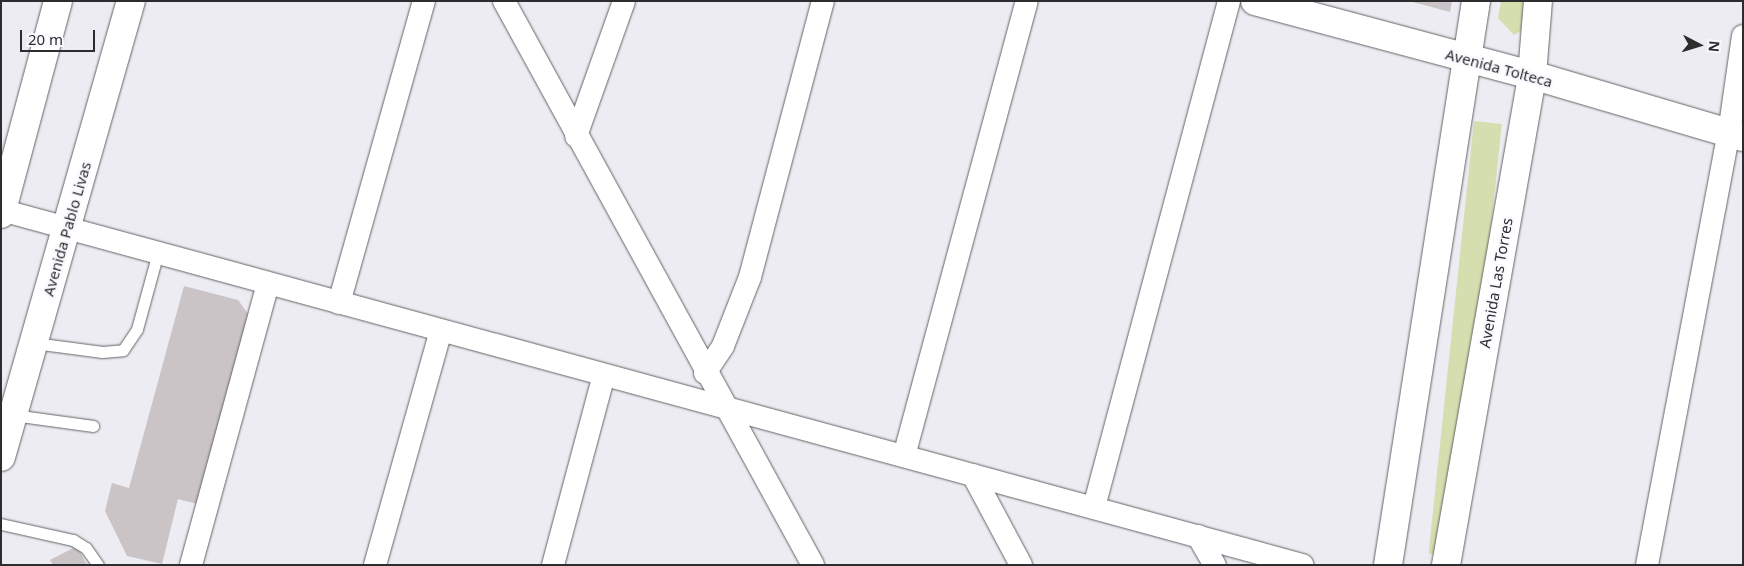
<!DOCTYPE html>
<style>
body{margin:0}
#map{position:relative;width:1744px;height:566px;overflow:hidden;background:#ececf2;font-family:"Noto Sans",sans-serif}
div>[style]{position:absolute}
.green>*{inset:0;background:#d5deaf;transform-origin:0 0}
.building>*{inset:0;background:#cbc4c7}
.roads{filter:drop-shadow(0 0 1px #636368) drop-shadow(0 0 1px #636368)}
.service>*{height:11px;margin:-5.5px;padding:0 5.5px;transform-origin:5.5px;border-radius:5.5px;background:#fff}
.minor>*{height:22px;margin:-11px;padding:0 11px;transform-origin:11px;border-radius:11px;background:#fff}
.tertiary>*{height:28px;margin:-14px;padding:0 14px;transform-origin:14px;border-radius:14px;background:#fff}
.secondary>*{height:28px;margin:-14px;padding:0 14px;transform-origin:14px;border-radius:14px;background:#fff}
span{translate:-50% -50%;white-space:nowrap;text-align:center;line-height:1.15;-webkit-text-stroke:4.5px #faf9fe;paint-order:stroke}
.street-label{font-size:15px;color:#2d2c2f}
.frame{position:absolute;inset:0;border:2px solid #2d2c2f;pointer-events:none}
.north{position:absolute;left:1674px;top:20px;width:50px;height:50px;-webkit-text-stroke:4px #faf9fe;paint-order:stroke;rotate:95deg;font-size:14px;font-weight:700;line-height:20px;text-align:center;color:#2d2c2f}
.north::after{content:'';display:block;margin:auto;width:18px;height:22px;background:#2d2c2f;clip-path:polygon(50% 0,100% 100%,50% 72%,0 100%)}
.scale{position:absolute;left:20px;top:30px;width:75px;height:22px;box-sizing:border-box;border:2px solid #2d2c2f;border-top:0;padding-left:6px;font-size:15px;line-height:18px;white-space:nowrap;color:#2d2c2f;-webkit-text-stroke:4px #faf9fe;paint-order:stroke}
</style>
<div id="map">
<div class="green">
<div style="clip-path:polygon(1501px 1px,1535px 1px,1531px 24px,1514px 35px,1498px 18px)"></div>
<div style="left:1474px;top:121px;width:28px;height:435px;rotate:6deg"></div>
</div>
<div class="building">
<div style="clip-path:polygon(1409px 1px,1452px 1px,1450px 12px)"></div>
<div style="clip-path:polygon(184px 286px,238px 300px,249px 315px,197px 504px,178px 499px,162px 564px,127px 556px,105px 511px,112px 483px,129px 488px)"></div>
<div style="clip-path:polygon(77px 546px,87px 565px,53px 565px,50px 560px)"></div>
</div>
<div class="roads">
<div class="service">
<div style="left:34px;top:343px;width:69px;rotate:7.5deg"></div>
<div style="left:102px;top:352px;width:21px;rotate:-5deg"></div>
<div style="left:123px;top:350px;width:25px;rotate:-56deg"></div>
<div style="left:137px;top:329px;width:80px;rotate:-74.7deg"></div>
<div style="left:13px;top:415px;width:81px;rotate:7.8deg"></div>
<div style="left:1px;top:524px;width:74px;rotate:12.5deg"></div>
<div style="left:73px;top:540px;width:15px;rotate:32deg"></div>
<div style="left:86px;top:548px;width:21px;rotate:55deg"></div>
</div>
<div class="minor">
<div style="left:504px;top:1px;width:643px;rotate:61.28deg"></div>
<div style="left:576px;top:136px;width:143px;rotate:-70.4deg"></div>
<div style="left:1px;top:210px;width:1349px;rotate:15.26deg"></div>
<div style="left:339px;top:303px;width:314px;rotate:-74.3deg"></div>
<div style="left:705px;top:373px;width:32px;rotate:-56deg"></div>
<div style="left:723px;top:346px;width:74px;rotate:-68.6deg"></div>
<div style="left:750px;top:277px;width:285px;rotate:-75.2deg"></div>
<div style="left:904px;top:456px;width:471px;rotate:-74.9deg"></div>
<div style="left:973px;top:475px;width:102px;rotate:61.9deg"></div>
<div style="left:1094px;top:507px;width:524px;rotate:-75.06deg"></div>
<div style="left:1198px;top:536px;width:34px;rotate:60deg"></div>
<div style="left:191px;top:565px;width:291px;rotate:-74.7deg"></div>
<div style="left:375px;top:565px;width:241px;rotate:-74.3deg"></div>
<div style="left:553px;top:565px;width:194px;rotate:-75deg"></div>
<div style="left:1647px;top:565px;width:440px;rotate:-79.3deg"></div>
<div style="left:1729px;top:133px;width:98px;rotate:-81.8deg"></div>
</div>
<div class="tertiary">
<div style="left:1255px;top:1px;width:287px;rotate:15deg"></div>
<div style="left:1532px;top:75px;width:220px;rotate:16.4deg"></div>
<div style="left:1388px;top:565px;width:571px;rotate:-81.13deg"></div>
<div style="left:1446px;top:565px;width:497px;rotate:-80deg"></div>
<div style="left:1532px;top:75px;width:74px;rotate:-85.4deg"></div>
</div>
<div class="secondary">
<div style="left:1px;top:214px;width:220px;rotate:-75deg"></div>
<div style="left:1px;top:457px;width:474px;rotate:-74.1deg"></div>
</div>
</div>
<div class="street-label">
<span style="left:1499px;top:68px;rotate:15deg">Avenida Tolteca</span>
<span style="left:67px;top:229px;rotate:-74deg">Avenida Pablo Livas</span>
<span style="left:1496px;top:283px;rotate:-80deg">Avenida Las Torres</span>
</div>
<div class="frame"></div>
<div class="north">N</div>
<div class="scale">20 m</div>
</div>
